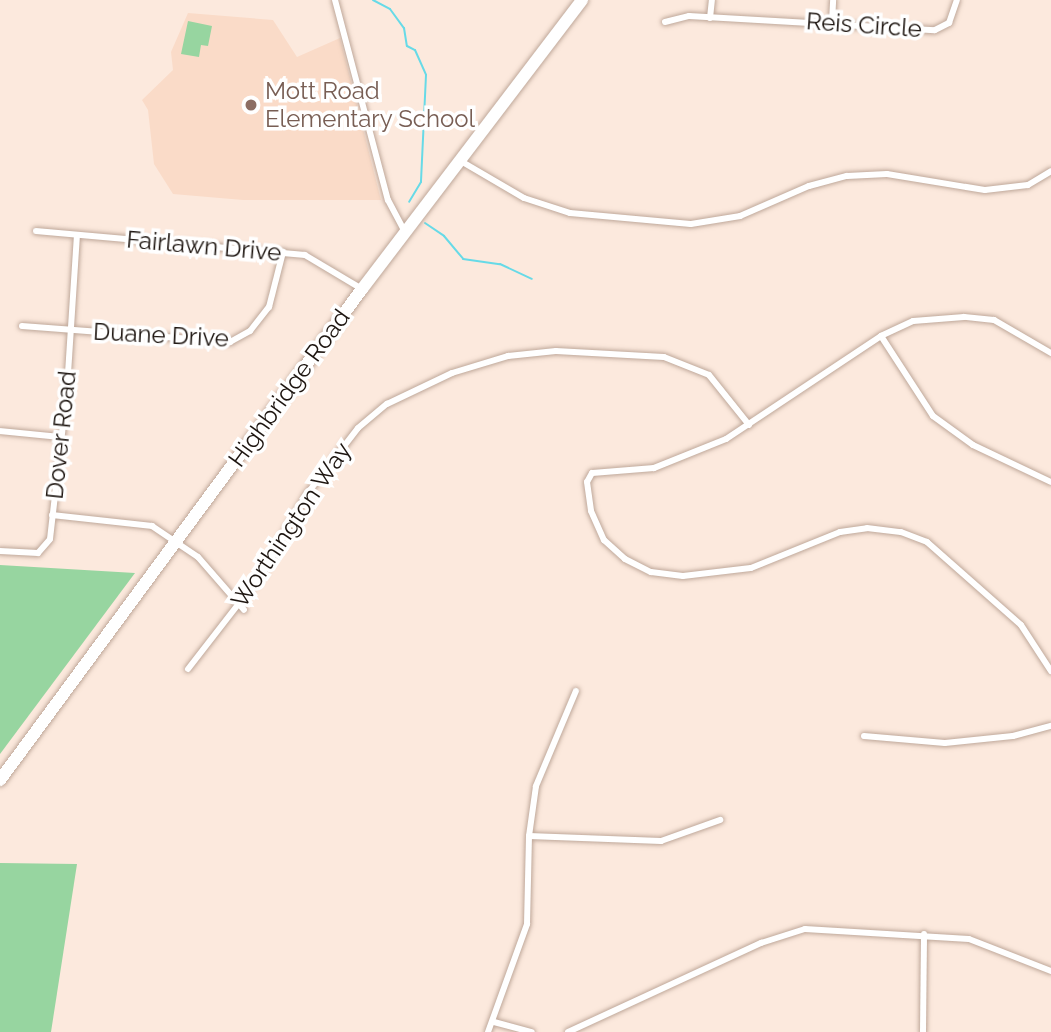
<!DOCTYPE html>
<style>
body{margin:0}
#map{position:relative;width:1051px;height:1032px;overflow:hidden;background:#fce9dd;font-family:Raleway,sans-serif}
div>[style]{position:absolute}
.built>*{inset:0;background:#fadbc8}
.green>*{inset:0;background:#97d5a0}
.stream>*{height:2px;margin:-1px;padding:0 1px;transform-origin:1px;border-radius:1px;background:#67dae7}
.roads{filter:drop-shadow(0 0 2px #bfa89a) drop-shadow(0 0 2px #bfa89a)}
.street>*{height:6px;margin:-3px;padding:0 3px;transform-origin:3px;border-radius:3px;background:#fff}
.highway>*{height:12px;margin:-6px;padding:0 6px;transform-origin:6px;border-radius:6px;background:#fff}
.dots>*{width:19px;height:19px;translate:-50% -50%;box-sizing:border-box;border:4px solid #fff;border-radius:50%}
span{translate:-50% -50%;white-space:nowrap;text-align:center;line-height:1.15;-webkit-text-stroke:7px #fff;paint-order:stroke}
.street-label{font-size:24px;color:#1d1510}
.education-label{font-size:24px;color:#785e54}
.left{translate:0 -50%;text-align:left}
</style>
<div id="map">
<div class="built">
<div style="clip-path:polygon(188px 13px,273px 20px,297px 57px,340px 38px,381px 200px,243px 200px,173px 194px,154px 164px,148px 110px,142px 100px,173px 70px,171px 52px)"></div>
</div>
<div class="green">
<div style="clip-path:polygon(188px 21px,212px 26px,208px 46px,201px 45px,199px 57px,181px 54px)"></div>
<div style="clip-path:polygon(0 565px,135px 573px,0 754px)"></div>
<div style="clip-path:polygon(0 863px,77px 864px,51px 1032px,0 1032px)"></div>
</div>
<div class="stream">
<div style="left:373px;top:0;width:19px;rotate:28deg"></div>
<div style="left:390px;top:9px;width:24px;rotate:54deg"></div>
<div style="left:404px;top:28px;width:18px;rotate:81deg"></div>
<div style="left:407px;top:46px;width:9px;rotate:27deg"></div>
<div style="left:415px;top:50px;width:27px;rotate:66deg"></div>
<div style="left:426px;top:75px;width:107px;rotate:92.7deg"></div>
<div style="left:421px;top:182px;width:23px;rotate:121deg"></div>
<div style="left:425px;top:223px;width:23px;rotate:34deg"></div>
<div style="left:444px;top:236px;width:30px;rotate:50deg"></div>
<div style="left:463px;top:259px;width:37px;rotate:8deg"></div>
<div style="left:500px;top:264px;width:35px;rotate:25deg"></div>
</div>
<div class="roads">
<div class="street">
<div style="left:335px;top:0;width:207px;rotate:75.2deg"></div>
<div style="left:388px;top:200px;width:36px;rotate:62deg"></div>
<div style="left:710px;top:18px;width:18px;rotate:-84deg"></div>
<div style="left:665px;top:22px;width:25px;rotate:-14deg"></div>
<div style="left:689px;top:16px;width:246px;rotate:3.3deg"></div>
<div style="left:935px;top:30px;width:16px;rotate:-27deg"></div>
<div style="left:949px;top:23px;width:24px;rotate:-71deg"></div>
<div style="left:832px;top:22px;width:22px;rotate:-87deg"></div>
<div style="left:459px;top:160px;width:75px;rotate:30.3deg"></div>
<div style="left:524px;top:198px;width:48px;rotate:18.1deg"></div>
<div style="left:570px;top:213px;width:121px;rotate:5.2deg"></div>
<div style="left:691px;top:224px;width:50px;rotate:-9.3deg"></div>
<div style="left:740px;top:216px;width:75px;rotate:-23.5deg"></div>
<div style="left:809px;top:186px;width:39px;rotate:-15deg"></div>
<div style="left:847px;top:176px;width:40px;rotate:-2.9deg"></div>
<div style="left:887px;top:174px;width:99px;rotate:9.3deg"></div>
<div style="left:985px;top:190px;width:43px;rotate:-6.6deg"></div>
<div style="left:1028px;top:185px;width:27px;rotate:-31deg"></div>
<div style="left:36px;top:231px;width:270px;rotate:5.1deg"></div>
<div style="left:305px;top:255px;width:66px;rotate:30.8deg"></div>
<div style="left:22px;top:326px;width:209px;rotate:4.4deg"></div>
<div style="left:230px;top:342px;width:23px;rotate:-29deg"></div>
<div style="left:250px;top:331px;width:31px;rotate:-52deg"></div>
<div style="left:269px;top:307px;width:57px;rotate:-75.7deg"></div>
<div style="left:881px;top:336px;width:95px;rotate:57deg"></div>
<div style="left:933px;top:416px;width:49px;rotate:35.9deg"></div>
<div style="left:973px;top:445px;width:86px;rotate:25.4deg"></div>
<div style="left:1051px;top:353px;width:66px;rotate:-149.9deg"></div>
<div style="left:994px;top:320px;width:30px;rotate:-174deg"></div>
<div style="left:964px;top:317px;width:51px;rotate:175.5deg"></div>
<div style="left:913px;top:321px;width:35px;rotate:155deg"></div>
<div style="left:881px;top:336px;width:186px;rotate:146.4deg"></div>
<div style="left:726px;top:439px;width:78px;rotate:158.1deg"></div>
<div style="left:654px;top:468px;width:62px;rotate:175.4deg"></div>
<div style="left:592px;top:473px;width:10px;rotate:119deg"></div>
<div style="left:587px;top:482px;width:29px;rotate:82deg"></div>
<div style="left:591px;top:511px;width:32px;rotate:66deg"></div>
<div style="left:604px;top:540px;width:28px;rotate:42deg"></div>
<div style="left:625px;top:559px;width:29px;rotate:27deg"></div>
<div style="left:651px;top:572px;width:32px;rotate:7deg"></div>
<div style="left:683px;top:576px;width:68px;rotate:-6.7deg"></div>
<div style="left:751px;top:568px;width:96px;rotate:-22deg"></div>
<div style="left:840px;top:532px;width:27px;rotate:-8deg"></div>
<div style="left:867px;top:528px;width:34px;rotate:7deg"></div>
<div style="left:901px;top:532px;width:28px;rotate:21deg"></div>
<div style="left:927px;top:542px;width:125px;rotate:41.4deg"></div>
<div style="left:1021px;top:625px;width:55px;rotate:56.9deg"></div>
<div style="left:0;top:431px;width:60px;rotate:5.7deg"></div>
<div style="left:52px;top:515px;width:101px;rotate:6.3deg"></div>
<div style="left:152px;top:526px;width:55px;rotate:34deg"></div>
<div style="left:198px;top:557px;width:70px;rotate:49deg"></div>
<div style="left:0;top:551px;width:38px;rotate:3deg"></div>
<div style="left:38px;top:553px;width:18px;rotate:-49deg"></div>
<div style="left:50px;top:539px;width:151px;rotate:-83.5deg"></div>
<div style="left:67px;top:389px;width:154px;rotate:-86.3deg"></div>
<div style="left:188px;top:669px;width:119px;rotate:-52.2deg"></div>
<div style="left:261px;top:575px;width:93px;rotate:-60.4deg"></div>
<div style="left:307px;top:494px;width:83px;rotate:-52.3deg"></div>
<div style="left:358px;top:428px;width:38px;rotate:-40deg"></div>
<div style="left:387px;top:404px;width:72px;rotate:-25.5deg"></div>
<div style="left:452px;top:373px;width:59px;rotate:-16.9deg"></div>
<div style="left:508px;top:356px;width:48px;rotate:-5.9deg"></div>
<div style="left:556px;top:351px;width:108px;rotate:3.2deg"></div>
<div style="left:664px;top:357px;width:48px;rotate:21.8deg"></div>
<div style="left:709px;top:375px;width:64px;rotate:51.3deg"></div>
<div style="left:864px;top:736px;width:81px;rotate:4.9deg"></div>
<div style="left:945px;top:743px;width:68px;rotate:-5.9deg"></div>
<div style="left:1013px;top:736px;width:39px;rotate:-15deg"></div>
<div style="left:529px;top:836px;width:132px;rotate:2.2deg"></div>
<div style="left:661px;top:841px;width:63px;rotate:-19.6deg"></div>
<div style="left:494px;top:1022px;width:39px;rotate:15deg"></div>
<div style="left:488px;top:1032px;width:115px;rotate:-70.1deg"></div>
<div style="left:527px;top:924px;width:88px;rotate:-88.7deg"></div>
<div style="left:529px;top:836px;width:50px;rotate:-82deg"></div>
<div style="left:536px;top:786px;width:103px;rotate:-67.2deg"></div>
<div style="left:568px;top:1032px;width:213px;rotate:-24.8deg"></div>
<div style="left:761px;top:943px;width:46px;rotate:-17.7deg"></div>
<div style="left:805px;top:929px;width:164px;rotate:3.5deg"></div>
<div style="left:969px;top:939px;width:88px;rotate:21.3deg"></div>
<div style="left:923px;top:1032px;width:98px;rotate:-89.4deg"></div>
</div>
<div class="highway">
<div style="left:0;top:780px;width:610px;rotate:-53.6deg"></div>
<div style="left:362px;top:289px;width:363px;rotate:-52.7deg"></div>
</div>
</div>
<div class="dots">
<div style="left:251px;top:105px;background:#8d6e63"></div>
</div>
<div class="street-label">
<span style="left:864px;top:25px;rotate:4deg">Reis Circle</span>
<span style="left:204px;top:246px;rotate:5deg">Fairlawn Drive</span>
<span style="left:161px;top:335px;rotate:3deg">Duane Drive</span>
<span style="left:289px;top:388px;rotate:-54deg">Highbridge Road</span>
<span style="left:61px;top:435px;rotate:-84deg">Dover Road</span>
<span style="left:291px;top:525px;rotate:-56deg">Worthington Way</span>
</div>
<div class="education-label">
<span class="left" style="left:265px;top:105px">Mott Road<br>Elementary School</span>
</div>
</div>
